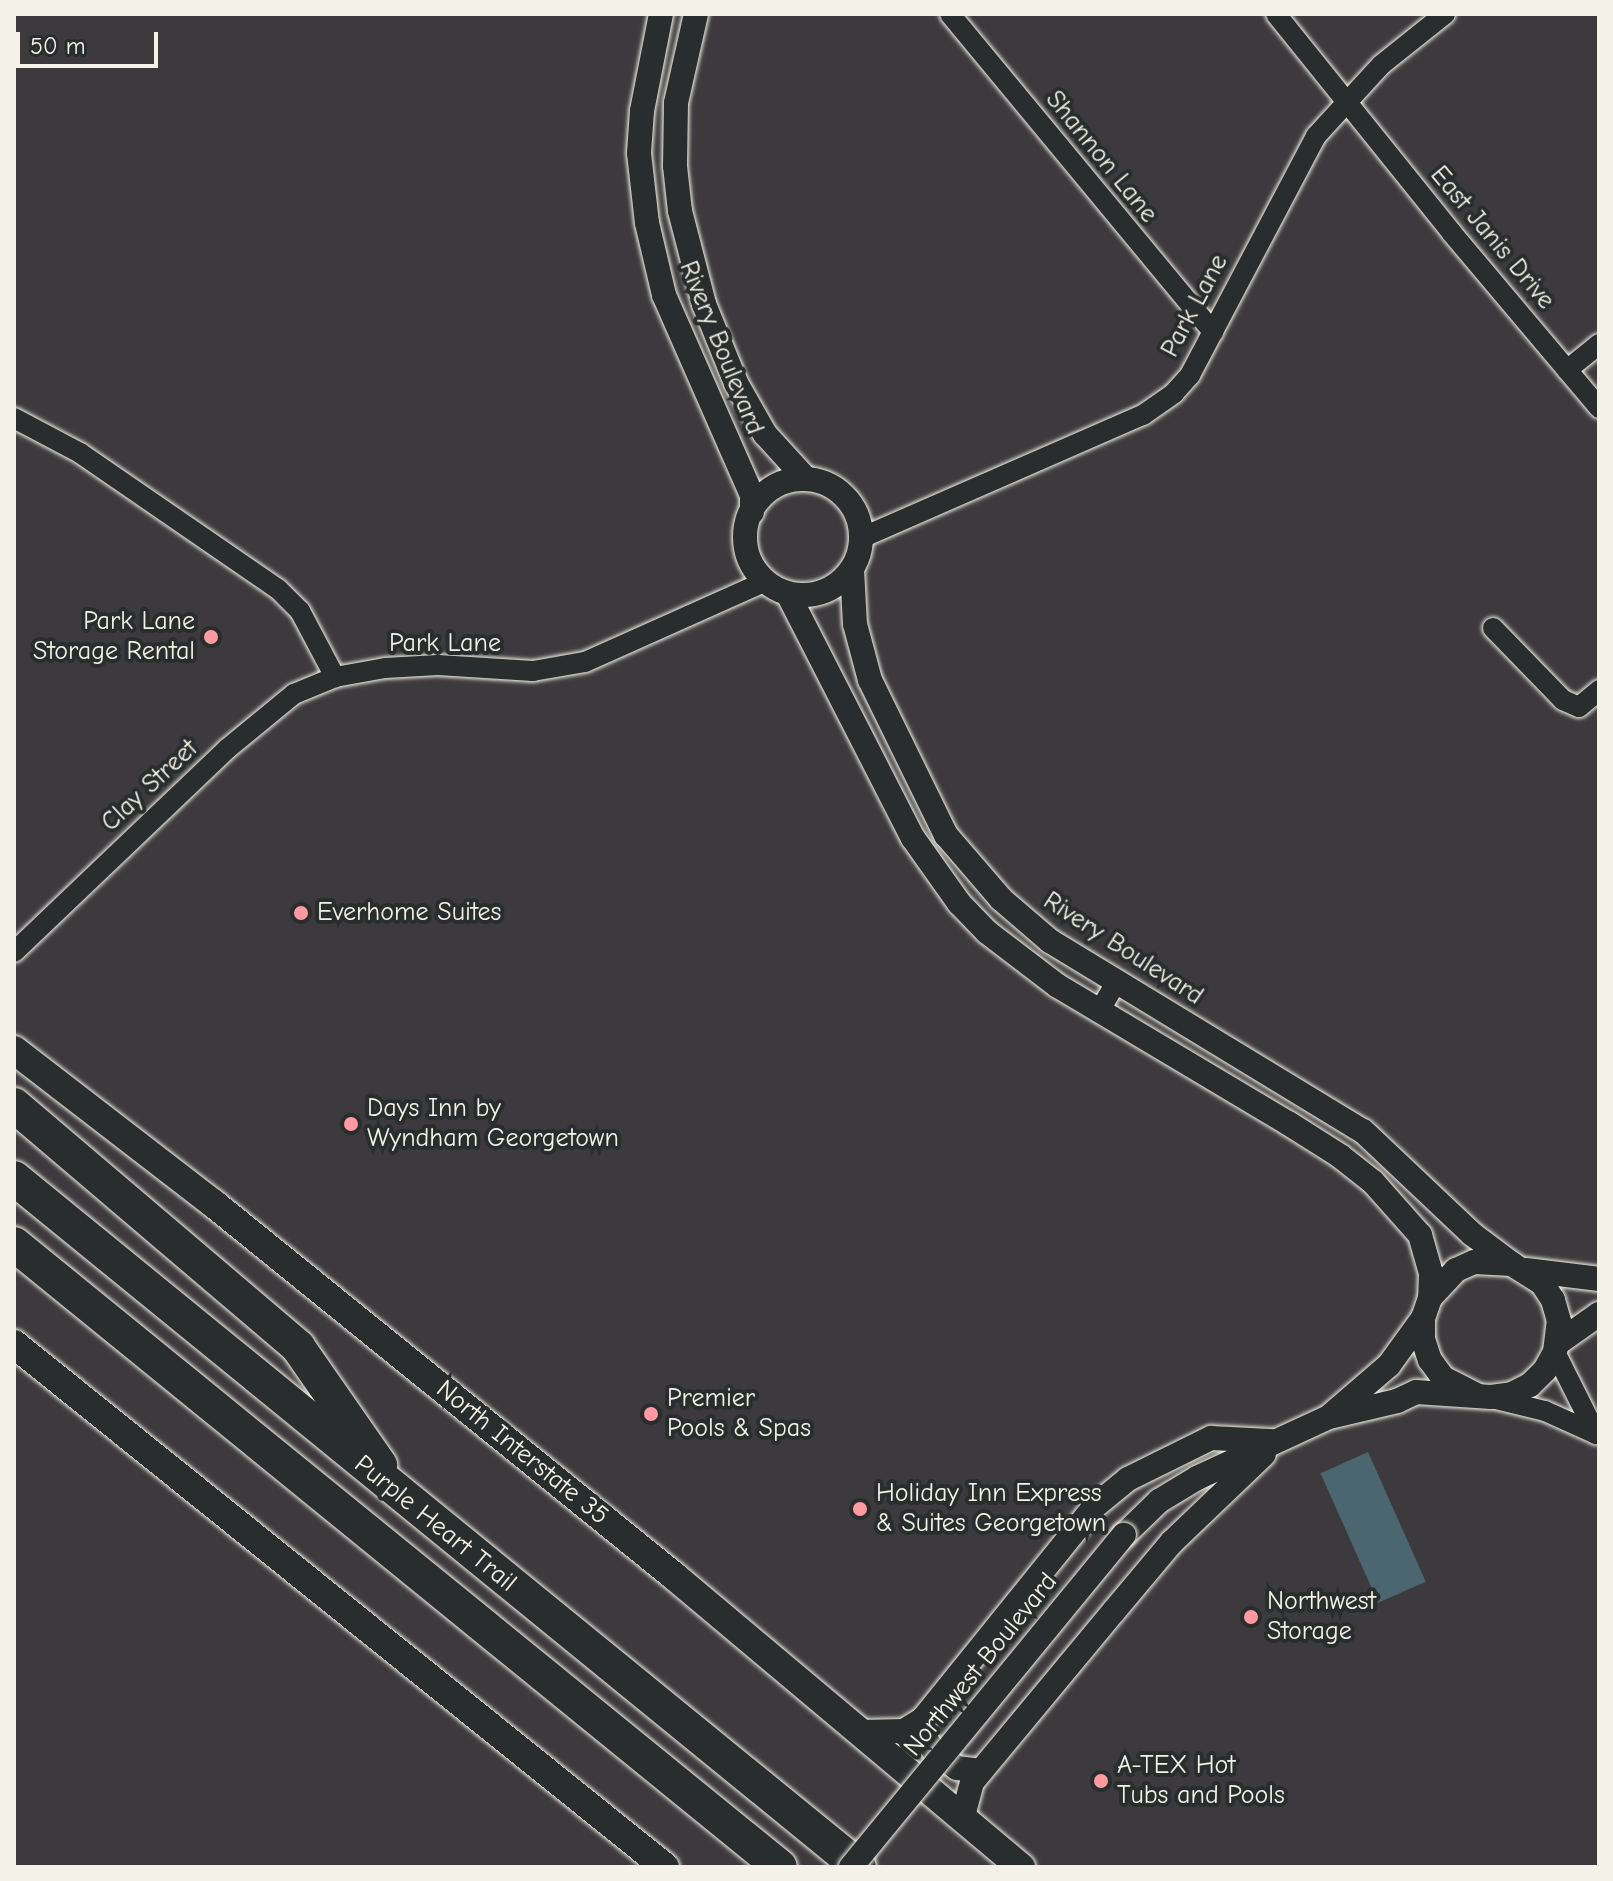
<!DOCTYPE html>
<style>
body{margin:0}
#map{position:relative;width:1613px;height:1881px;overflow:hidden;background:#3c3a3d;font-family:"Comic Neue",sans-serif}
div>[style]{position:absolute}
.water>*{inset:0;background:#4b666f;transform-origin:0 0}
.roads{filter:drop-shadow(0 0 2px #f4f1e8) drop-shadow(0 0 2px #f4f1e8)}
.minor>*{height:20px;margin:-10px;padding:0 10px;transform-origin:10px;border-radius:10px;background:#2a2d2e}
.tertiary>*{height:24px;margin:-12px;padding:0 12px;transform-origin:12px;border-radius:12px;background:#2a2d2e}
.tertiary>.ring{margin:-12px;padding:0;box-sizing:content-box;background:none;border:24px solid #2a2d2e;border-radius:50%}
.secondary>*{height:28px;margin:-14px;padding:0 14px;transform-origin:14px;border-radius:14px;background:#2a2d2e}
.motorway>*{height:34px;margin:-17px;padding:0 17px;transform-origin:17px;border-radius:17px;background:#2a2d2e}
.bridges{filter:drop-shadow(0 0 2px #f4f1e8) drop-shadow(0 0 2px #f4f1e8)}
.tertiary-bridge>*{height:24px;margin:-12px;padding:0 12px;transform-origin:12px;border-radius:12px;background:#2a2d2e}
.dots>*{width:22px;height:22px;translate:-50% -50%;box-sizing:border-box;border:4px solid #2a2d2e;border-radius:50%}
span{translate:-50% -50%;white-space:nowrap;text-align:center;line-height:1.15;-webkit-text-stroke:8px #2a2d2e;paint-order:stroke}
.street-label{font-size:26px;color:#f4f1e8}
.poi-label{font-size:26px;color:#f4f1e8}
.right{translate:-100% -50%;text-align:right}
.left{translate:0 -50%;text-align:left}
.frame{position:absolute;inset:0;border:16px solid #f4f1e8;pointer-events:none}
.scale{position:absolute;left:16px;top:32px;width:142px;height:36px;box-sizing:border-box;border:4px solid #f4f1e8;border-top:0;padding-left:10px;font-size:24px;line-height:28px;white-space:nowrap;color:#f4f1e8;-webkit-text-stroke:6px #2a2d2e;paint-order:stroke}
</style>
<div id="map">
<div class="water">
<div style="left:1368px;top:1452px;width:142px;height:52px;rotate:66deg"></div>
</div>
<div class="roads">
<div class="minor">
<div style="left:950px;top:14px;width:413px;rotate:50.4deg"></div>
<div style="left:1276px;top:14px;width:280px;rotate:51.2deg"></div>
<div style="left:1451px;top:232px;width:230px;rotate:49.9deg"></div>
<div style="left:1567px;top:370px;width:41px;rotate:-39.1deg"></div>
<div style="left:14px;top:418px;width:75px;rotate:27.9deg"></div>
<div style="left:80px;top:453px;width:240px;rotate:34.5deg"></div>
<div style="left:278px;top:589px;width:31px;rotate:45deg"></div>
<div style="left:300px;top:611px;width:75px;rotate:62.1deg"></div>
<div style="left:861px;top:538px;width:308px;rotate:-23.6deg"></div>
<div style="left:1143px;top:415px;width:38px;rotate:-35deg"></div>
<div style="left:1174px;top:393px;width:24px;rotate:-48deg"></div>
<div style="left:1190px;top:375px;width:270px;rotate:-62.2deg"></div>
<div style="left:1316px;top:136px;width:96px;rotate:-47.5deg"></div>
<div style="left:1381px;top:65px;width:82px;rotate:-38.6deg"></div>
<div style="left:1493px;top:628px;width:100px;rotate:45.8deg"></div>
<div style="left:1563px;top:700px;width:17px;rotate:24deg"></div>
<div style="left:1579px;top:707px;width:26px;rotate:-40deg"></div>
<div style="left:14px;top:952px;width:294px;rotate:-43.6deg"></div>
<div style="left:227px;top:749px;width:87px;rotate:-39.4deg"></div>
<div style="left:294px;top:694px;width:44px;rotate:-22.5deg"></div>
<div style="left:335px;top:677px;width:51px;rotate:-10.2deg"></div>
<div style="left:385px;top:668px;width:53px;rotate:-3.2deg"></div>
<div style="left:438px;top:665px;width:95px;rotate:3.6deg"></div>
<div style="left:533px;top:671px;width:53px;rotate:-9.8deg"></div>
<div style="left:585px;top:662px;width:198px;rotate:-24.1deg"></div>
<div style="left:1100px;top:1010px;width:34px;rotate:-60deg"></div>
<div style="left:1555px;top:1352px;width:92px;rotate:63.4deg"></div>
<div style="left:1492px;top:1398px;width:55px;rotate:13.8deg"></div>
<div style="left:1545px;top:1411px;width:54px;rotate:24.2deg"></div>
</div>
<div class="tertiary">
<div style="left:661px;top:14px;width:99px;rotate:101.1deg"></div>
<div style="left:642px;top:111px;width:42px;rotate:94.1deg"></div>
<div style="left:639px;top:153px;width:70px;rotate:83.5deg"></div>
<div style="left:647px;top:223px;width:74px;rotate:76.7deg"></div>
<div style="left:664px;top:295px;width:219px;rotate:66.3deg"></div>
<div style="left:752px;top:495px;width:17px;rotate:90deg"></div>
<div style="left:696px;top:14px;width:91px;rotate:102.7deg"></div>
<div style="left:676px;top:103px;width:63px;rotate:90.9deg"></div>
<div style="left:675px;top:166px;width:45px;rotate:83.7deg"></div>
<div style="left:680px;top:211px;width:96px;rotate:75.5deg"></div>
<div style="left:704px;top:304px;width:85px;rotate:67.9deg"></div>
<div style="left:736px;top:383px;width:59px;rotate:60.4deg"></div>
<div style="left:765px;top:434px;width:59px;rotate:47.7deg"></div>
<div class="ring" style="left:745px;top:479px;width:92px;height:92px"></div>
<div style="left:852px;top:569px;width:55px;rotate:86.9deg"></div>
<div style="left:855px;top:624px;width:58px;rotate:75deg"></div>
<div style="left:870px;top:680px;width:173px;rotate:63.9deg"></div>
<div style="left:946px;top:835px;width:84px;rotate:49.3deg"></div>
<div style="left:1001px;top:899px;width:65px;rotate:40.6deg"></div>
<div style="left:1050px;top:941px;width:366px;rotate:31.3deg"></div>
<div style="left:1363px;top:1131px;width:150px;rotate:43.4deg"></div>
<div style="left:1472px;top:1234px;width:50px;rotate:36.9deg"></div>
<div style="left:788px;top:594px;width:274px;rotate:62.9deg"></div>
<div style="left:913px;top:838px;width:80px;rotate:54.7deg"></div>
<div style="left:959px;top:903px;width:40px;rotate:46deg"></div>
<div style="left:987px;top:932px;width:89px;rotate:37.3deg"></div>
<div style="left:1058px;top:986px;width:268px;rotate:30.8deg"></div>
<div style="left:1288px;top:1123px;width:62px;rotate:32.4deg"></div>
<div style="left:1340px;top:1156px;width:42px;rotate:38.2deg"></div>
<div style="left:1373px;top:1182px;width:71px;rotate:48.4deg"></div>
<div style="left:1420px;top:1235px;width:40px;rotate:74deg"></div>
<div style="left:1431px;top:1273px;width:25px;rotate:92deg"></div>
<div style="left:1526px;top:1270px;width:74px;rotate:7deg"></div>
<div style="left:1558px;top:1343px;width:50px;rotate:-35.3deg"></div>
<div style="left:1332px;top:1414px;width:75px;rotate:-40.7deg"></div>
<div style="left:1389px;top:1365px;width:58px;rotate:-54.1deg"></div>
<div style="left:1124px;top:1535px;width:49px;rotate:-44.2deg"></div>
<div style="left:1159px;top:1501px;width:44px;rotate:-31.2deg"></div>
<div style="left:1197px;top:1478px;width:145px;rotate:-24.8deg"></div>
<div style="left:1329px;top:1417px;width:70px;rotate:-13.2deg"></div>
<div style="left:1397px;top:1401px;width:21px;rotate:-25deg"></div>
<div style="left:1416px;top:1392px;width:75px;rotate:3.8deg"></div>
<div style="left:1491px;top:1397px;width:21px;rotate:-8deg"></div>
<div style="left:1512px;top:1394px;width:20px;rotate:-27deg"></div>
<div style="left:1530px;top:1385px;width:21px;rotate:-45deg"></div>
<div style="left:1545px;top:1370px;width:21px;rotate:-61deg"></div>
<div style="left:1555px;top:1352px;width:31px;rotate:-83deg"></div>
<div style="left:1559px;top:1321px;width:22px;rotate:-106deg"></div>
<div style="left:1553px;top:1300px;width:20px;rotate:-123deg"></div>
<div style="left:1542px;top:1283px;width:36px;rotate:-148deg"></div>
<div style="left:1512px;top:1264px;width:38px;rotate:-177deg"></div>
<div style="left:1474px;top:1262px;width:20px;rotate:156deg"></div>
<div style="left:1456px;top:1270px;width:38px;rotate:133deg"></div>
<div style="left:1430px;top:1298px;width:21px;rotate:109deg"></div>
<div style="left:1423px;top:1318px;width:21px;rotate:90deg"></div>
<div style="left:1423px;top:1339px;width:22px;rotate:72deg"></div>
<div style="left:1430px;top:1360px;width:22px;rotate:54deg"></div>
<div style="left:1443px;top:1378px;width:37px;rotate:27deg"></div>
<div style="left:923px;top:1719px;width:17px;rotate:90deg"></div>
<div style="left:923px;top:1736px;width:20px;rotate:53deg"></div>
<div style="left:935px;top:1752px;width:27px;rotate:36deg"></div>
<div style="left:957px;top:1768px;width:24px;rotate:7deg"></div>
<div style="left:860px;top:1732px;width:44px;rotate:-1.3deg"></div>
<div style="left:904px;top:1731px;width:22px;rotate:-32deg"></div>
<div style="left:923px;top:1719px;width:274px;rotate:-51.1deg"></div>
<div style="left:1095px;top:1506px;width:43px;rotate:-39.3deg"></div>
<div style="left:1128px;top:1479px;width:93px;rotate:-26.3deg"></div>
<div style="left:1211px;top:1438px;width:59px;rotate:2.9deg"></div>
<div style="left:963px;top:1816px;width:35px;rotate:-75deg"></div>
<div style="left:972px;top:1782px;width:222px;rotate:-50.3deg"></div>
<div style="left:1114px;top:1611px;width:90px;rotate:-50deg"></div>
<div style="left:1172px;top:1542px;width:127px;rotate:-43.7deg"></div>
</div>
<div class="secondary">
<div style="left:14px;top:1050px;width:252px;rotate:37.6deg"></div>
<div style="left:214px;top:1204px;width:592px;rotate:38.96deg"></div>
<div style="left:674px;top:1576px;width:453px;rotate:40deg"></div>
<div style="left:14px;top:1344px;width:835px;rotate:38.78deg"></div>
</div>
<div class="motorway">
<div style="left:14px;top:1105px;width:373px;rotate:40.4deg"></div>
<div style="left:298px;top:1347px;width:144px;rotate:55.2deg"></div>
<div style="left:14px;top:1178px;width:1090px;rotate:39.19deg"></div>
<div style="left:14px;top:1244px;width:987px;rotate:39.12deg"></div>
</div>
</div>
<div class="bridges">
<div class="tertiary-bridge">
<div style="left:851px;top:1867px;width:430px;rotate:-50.6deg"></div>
</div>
</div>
<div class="dots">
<div style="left:211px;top:637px;background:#ff9aa2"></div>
<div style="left:301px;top:913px;background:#ff9aa2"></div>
<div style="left:351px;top:1124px;background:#ff9aa2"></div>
<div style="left:651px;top:1414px;background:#ff9aa2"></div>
<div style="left:860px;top:1509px;background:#ff9aa2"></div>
<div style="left:1251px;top:1617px;background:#ff9aa2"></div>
<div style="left:1101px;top:1781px;background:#ff9aa2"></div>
</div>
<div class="street-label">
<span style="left:1101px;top:157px;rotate:51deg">Shannon Lane</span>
<span style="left:1492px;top:238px;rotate:50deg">East Janis Drive</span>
<span style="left:1195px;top:306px;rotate:-62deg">Park Lane</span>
<span style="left:721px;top:348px;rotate:68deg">Rivery Boulevard</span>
<span style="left:445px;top:644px">Park Lane</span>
<span style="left:150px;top:786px;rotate:-43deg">Clay Street</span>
<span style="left:1123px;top:949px;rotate:33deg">Rivery Boulevard</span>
<span style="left:522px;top:1453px;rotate:39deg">North Interstate 35</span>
<span style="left:435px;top:1524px;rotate:39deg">Purple Heart Trail</span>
<span style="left:981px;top:1665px;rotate:-51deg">Northwest Boulevard</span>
</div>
<div class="poi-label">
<span class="right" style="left:195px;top:637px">Park Lane<br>Storage Rental</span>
<span class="left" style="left:317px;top:913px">Everhome Suites</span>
<span class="left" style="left:367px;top:1124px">Days Inn by<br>Wyndham Georgetown</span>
<span class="left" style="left:667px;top:1414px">Premier<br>Pools &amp; Spas</span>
<span class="left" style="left:876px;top:1509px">Holiday Inn Express<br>&amp; Suites Georgetown</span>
<span class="left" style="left:1267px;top:1617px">Northwest<br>Storage</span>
<span class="left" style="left:1117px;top:1781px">A-TEX Hot<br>Tubs and Pools</span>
</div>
<div class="frame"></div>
<div class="scale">50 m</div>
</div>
